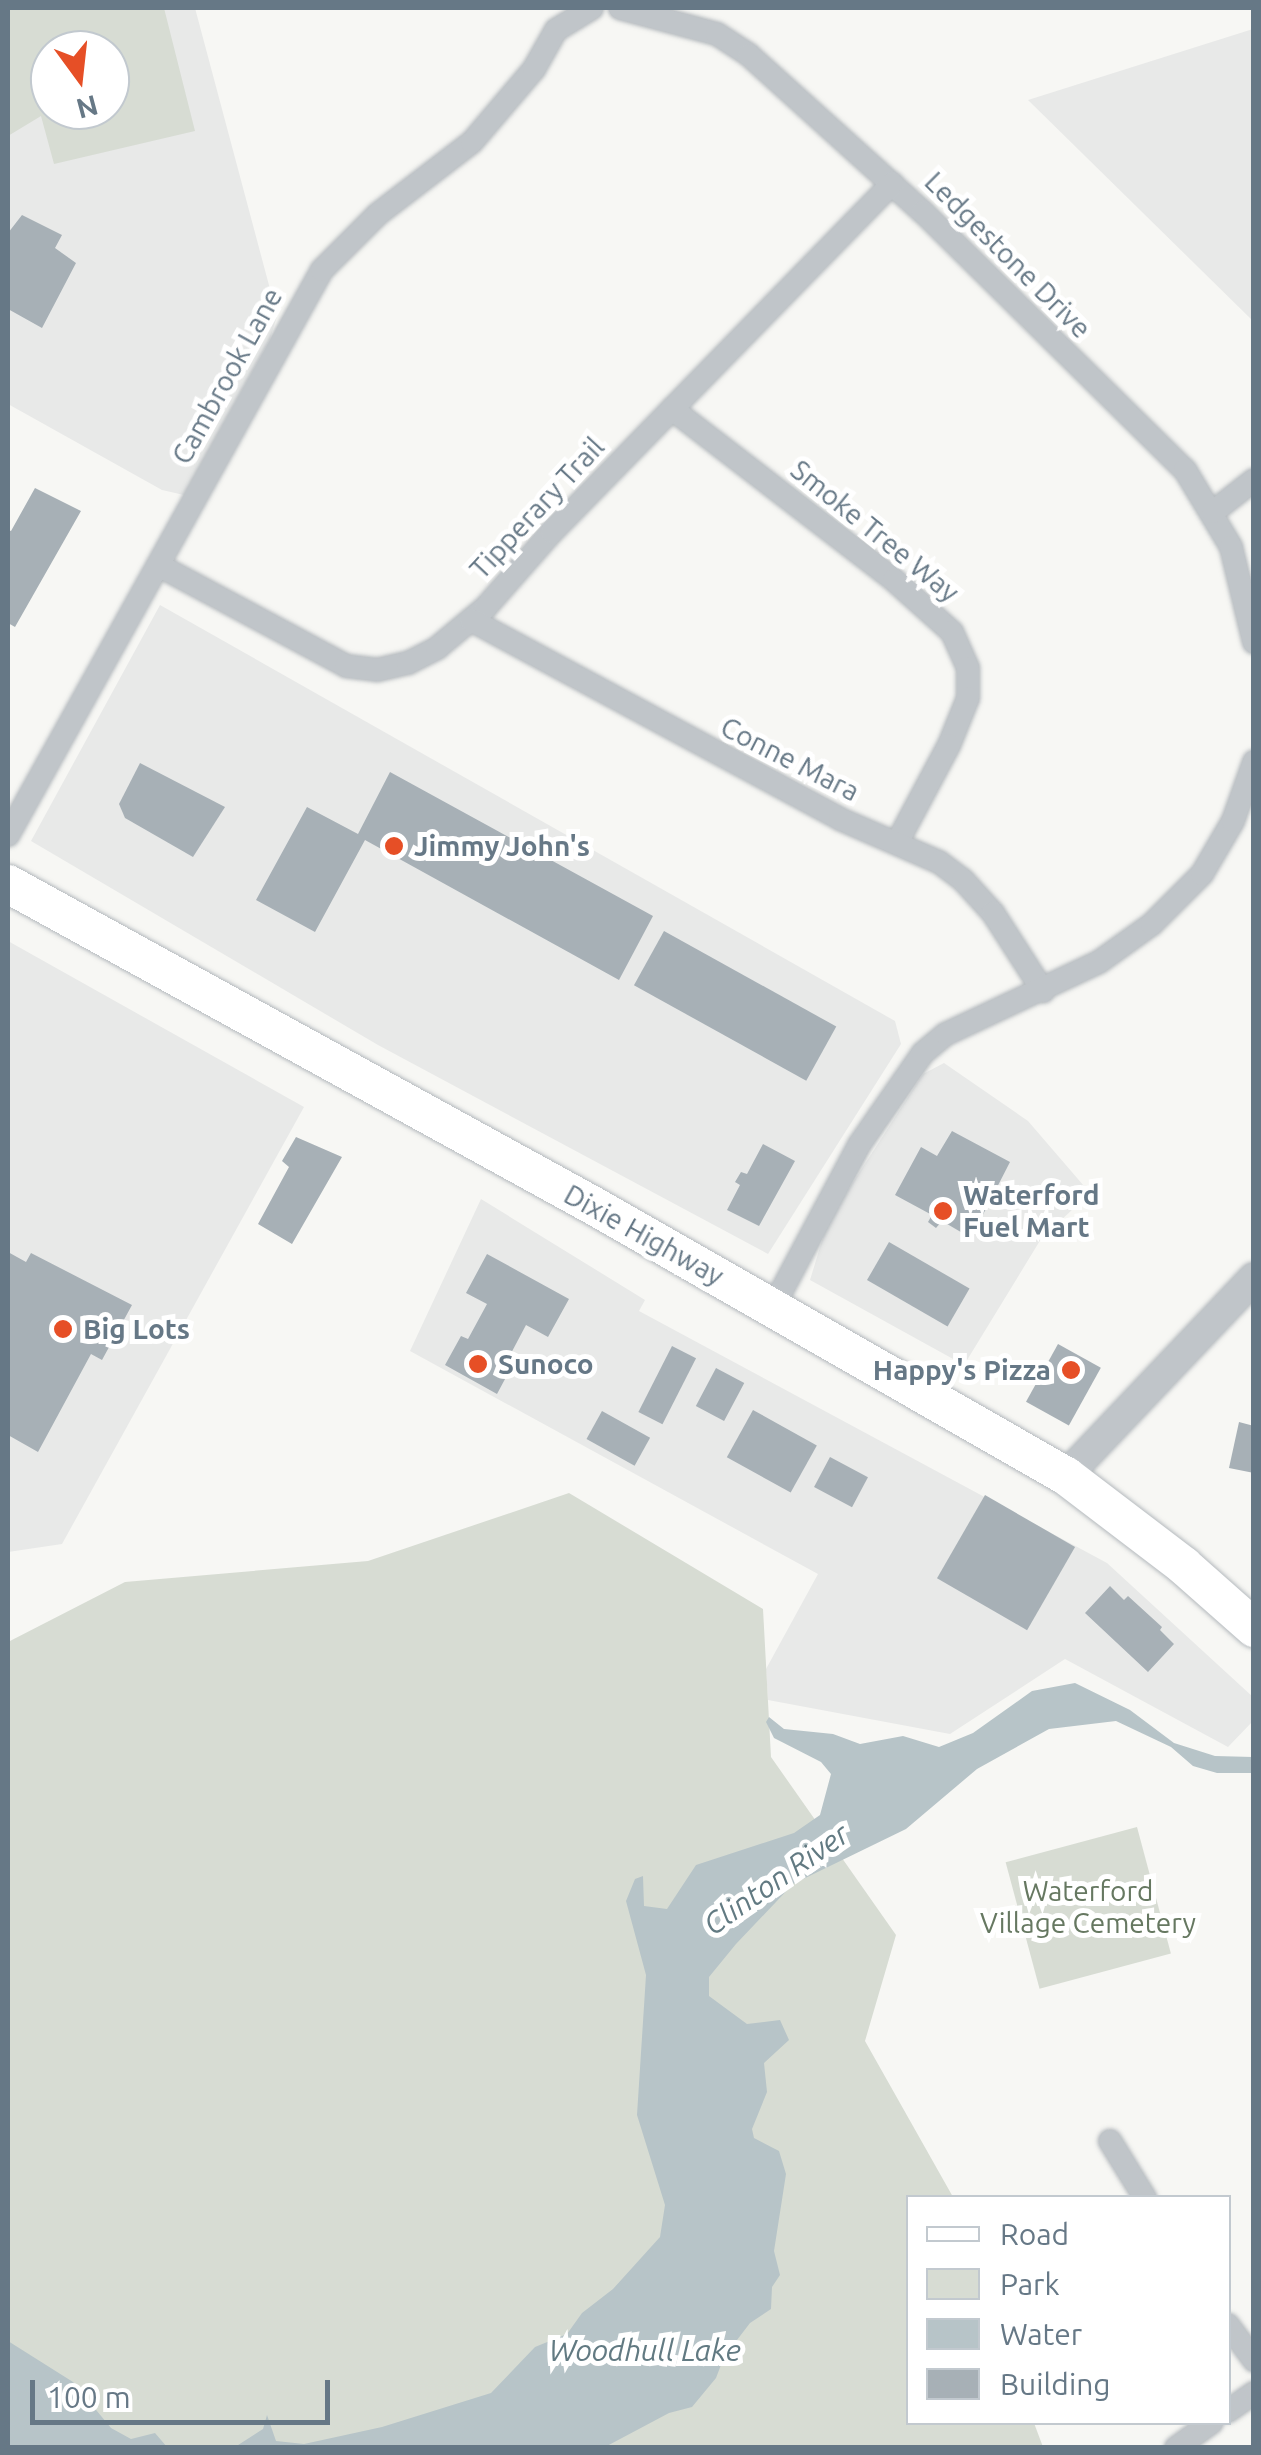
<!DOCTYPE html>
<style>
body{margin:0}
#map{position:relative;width:1261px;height:2455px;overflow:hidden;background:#f7f7f4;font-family:Ubuntu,sans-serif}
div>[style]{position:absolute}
.built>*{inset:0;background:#e8e9e8}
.green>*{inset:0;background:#d7dcd3;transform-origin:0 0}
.water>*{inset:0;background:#b7c4c8}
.building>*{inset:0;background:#a7b0b6;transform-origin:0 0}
.roads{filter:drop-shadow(0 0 2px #b4b9bd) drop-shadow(0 0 2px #b4b9bd)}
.minor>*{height:22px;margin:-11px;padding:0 11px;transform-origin:11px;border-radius:11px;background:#c0c5c9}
.tertiary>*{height:30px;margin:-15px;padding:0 15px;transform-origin:15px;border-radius:15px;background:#c0c5c9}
.primary>*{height:38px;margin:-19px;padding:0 19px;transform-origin:19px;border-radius:19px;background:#fff}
.dots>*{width:28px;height:28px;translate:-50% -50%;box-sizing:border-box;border:5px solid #fff;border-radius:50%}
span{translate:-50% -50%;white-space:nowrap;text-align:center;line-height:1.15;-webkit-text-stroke:10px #fff;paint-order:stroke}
.street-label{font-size:28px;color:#667886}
.poi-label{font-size:28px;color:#667886;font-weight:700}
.left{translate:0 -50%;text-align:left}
.right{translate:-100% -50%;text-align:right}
.park-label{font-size:28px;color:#667861}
.water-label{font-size:30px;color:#627a82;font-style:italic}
.frame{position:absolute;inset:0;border:10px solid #667886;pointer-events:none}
.legend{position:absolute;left:906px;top:2195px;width:325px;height:230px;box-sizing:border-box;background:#fff;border:2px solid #c2c9cf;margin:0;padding:12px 18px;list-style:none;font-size:30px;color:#667886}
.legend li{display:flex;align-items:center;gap:20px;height:50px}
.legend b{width:50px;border:2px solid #c2c9cf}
.north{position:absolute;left:30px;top:30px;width:100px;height:100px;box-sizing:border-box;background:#fff;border:2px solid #c2c9cf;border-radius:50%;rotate:165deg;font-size:28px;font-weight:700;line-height:40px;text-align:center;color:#667886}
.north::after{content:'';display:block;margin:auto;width:35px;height:45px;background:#e64f26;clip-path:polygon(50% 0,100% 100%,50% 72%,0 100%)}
.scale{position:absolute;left:30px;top:2380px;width:300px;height:45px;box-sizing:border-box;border:5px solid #667886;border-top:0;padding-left:12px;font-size:30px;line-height:35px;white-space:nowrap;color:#667886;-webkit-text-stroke:8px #fff;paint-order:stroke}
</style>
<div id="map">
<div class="built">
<div style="clip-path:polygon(evenodd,8px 8px,195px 8px,270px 289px,280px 306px,270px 339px,184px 495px,162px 490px,8px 404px,8px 8px,50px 50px,110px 50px,110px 110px,50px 110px,50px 50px)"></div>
<div style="clip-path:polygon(1253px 29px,1254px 29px,1253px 321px,1028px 100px)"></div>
<div style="clip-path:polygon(160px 605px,895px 1021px,901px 1044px,768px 1254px,378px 1045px,31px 841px)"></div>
<div style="clip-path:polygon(8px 941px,304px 1107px,62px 1544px,8px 1552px)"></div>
<div style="clip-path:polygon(944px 1063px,1028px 1121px,1090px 1193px,1041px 1239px,964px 1365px,810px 1280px,828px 1221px,923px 1074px)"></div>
<div style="clip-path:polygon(481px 1199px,645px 1300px,639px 1311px,1107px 1563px,1253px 1697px,1253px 1721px,1228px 1747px,1065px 1659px,950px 1734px,768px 1700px,766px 1669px,818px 1574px,410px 1351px)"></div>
</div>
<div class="green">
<div style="clip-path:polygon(evenodd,8px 8px,164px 8px,195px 131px,54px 164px,41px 116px,8px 136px,8px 8px,50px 50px,110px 50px,110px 110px,50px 110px,50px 50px)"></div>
<div style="clip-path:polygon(569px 1493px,763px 1609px,771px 1757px,896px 1935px,865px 2041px,953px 2197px,908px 2198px,908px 2422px,1034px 2423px,1043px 2447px,8px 2448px,8px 1642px,125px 1582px,368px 1561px)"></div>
<div style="left:1137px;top:1827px;width:131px;height:136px;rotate:75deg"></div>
</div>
<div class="water">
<div style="clip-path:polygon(1075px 1683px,1130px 1710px,1174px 1743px,1215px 1756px,1253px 1757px,1253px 1773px,1217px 1773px,1193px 1766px,1171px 1747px,1116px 1721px,1049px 1729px,977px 1769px,906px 1829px,793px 1884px,736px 1944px,709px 1977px,709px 1996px,747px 2024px,780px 2020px,789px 2040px,764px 2063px,767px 2092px,752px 2129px,754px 2138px,779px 2151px,786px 2174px,774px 2251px,780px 2275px,772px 2287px,771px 2309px,750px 2323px,724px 2357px,716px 2378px,692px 2407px,669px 2413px,605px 2447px,235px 2447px,263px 2429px,267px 2415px,276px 2441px,304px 2444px,382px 2427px,491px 2393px,535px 2347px,567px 2334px,582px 2313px,613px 2289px,660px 2237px,665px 2205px,637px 2115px,646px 1975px,626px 1901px,635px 1879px,643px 1876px,644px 1906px,667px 1909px,696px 1865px,794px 1833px,820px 1815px,831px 1774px,821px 1762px,774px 1738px,766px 1722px,769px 1717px,784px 1729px,833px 1734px,860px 1744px,903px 1736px,939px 1747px,973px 1733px,1032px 1691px)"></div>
<div style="clip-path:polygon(8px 2341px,73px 2382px,111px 2428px,131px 2439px,155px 2433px,167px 2447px,8px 2447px)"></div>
</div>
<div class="building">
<div style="clip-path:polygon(22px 215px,62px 235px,55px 248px,76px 263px,42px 328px,8px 309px,8px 233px)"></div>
<div style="clip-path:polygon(35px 488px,81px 511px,15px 627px,8px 623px,8px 530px,11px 531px)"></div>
<div style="clip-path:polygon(140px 763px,225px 807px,193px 857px,125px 818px,119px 804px)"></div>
<div style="clip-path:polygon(390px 772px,653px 916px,619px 980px,365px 840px,315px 932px,256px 900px,307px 807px,358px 834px)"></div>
<div style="left:664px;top:931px;width:197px;height:62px;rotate:29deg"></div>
<div style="clip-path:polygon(952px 1131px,1010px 1162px,971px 1238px,942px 1221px,936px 1228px,928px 1222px,932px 1215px,895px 1195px,921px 1147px,937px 1156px)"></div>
<div style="clip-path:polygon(296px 1137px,342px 1157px,292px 1244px,258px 1224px,289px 1167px,282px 1161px)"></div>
<div style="clip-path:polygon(763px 1144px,795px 1161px,759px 1226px,727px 1210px,740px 1185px,735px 1182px,741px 1172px,747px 1174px)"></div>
<div style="left:889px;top:1242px;width:93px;height:44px;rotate:30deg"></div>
<div style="clip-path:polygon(8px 1252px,26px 1262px,31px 1253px,132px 1305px,102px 1360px,91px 1354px,38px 1452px,8px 1435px)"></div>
<div style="clip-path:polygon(487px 1254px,569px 1299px,548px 1337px,526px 1325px,507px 1361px,513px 1364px,497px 1394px,445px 1365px,461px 1336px,468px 1339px,487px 1304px,466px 1293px)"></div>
<div style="left:1058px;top:1344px;width:49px;height:66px;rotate:29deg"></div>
<div style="left:672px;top:1346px;width:27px;height:74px;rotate:27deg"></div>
<div style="left:716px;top:1368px;width:32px;height:43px;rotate:28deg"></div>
<div style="left:753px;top:1410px;width:73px;height:54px;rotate:29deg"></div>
<div style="left:602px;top:1411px;width:55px;height:32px;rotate:29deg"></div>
<div style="clip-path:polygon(1239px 1422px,1254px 1426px,1254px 1473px,1229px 1468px)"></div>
<div style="left:830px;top:1457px;width:43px;height:34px;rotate:28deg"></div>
<div style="left:985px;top:1495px;width:104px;height:96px;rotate:30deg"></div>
<div style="clip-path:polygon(1110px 1586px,1124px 1600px,1128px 1596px,1162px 1627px,1160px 1630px,1174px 1644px,1148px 1672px,1085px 1613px)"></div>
</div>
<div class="roads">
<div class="minor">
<div style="left:620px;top:8px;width:100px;rotate:15deg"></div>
<div style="left:717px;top:34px;width:38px;rotate:33deg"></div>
<div style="left:749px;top:55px;width:234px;rotate:42.1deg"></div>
<div style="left:923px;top:212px;width:368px;rotate:44.6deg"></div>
<div style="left:1185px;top:470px;width:90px;rotate:59.1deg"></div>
<div style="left:1231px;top:547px;width:98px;rotate:76.4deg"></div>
<div style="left:672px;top:409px;width:280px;rotate:37.6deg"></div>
<div style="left:894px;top:580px;width:78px;rotate:41.9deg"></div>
<div style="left:952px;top:632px;width:39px;rotate:66deg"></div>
<div style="left:968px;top:668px;width:30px;rotate:90deg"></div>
<div style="left:968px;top:698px;width:51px;rotate:112deg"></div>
<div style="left:949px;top:745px;width:111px;rotate:118deg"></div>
<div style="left:1213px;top:512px;width:52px;rotate:-38deg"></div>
<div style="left:158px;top:565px;width:213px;rotate:28.2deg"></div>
<div style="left:346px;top:666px;width:31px;rotate:7deg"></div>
<div style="left:377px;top:670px;width:32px;rotate:-13deg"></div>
<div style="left:408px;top:663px;width:33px;rotate:-27deg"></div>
<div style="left:437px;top:648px;width:64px;rotate:-39.9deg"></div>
<div style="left:486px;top:607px;width:100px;rotate:-48.7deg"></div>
<div style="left:552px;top:532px;width:487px;rotate:-45.7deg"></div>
<div style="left:471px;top:620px;width:419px;rotate:28.3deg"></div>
<div style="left:840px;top:819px;width:108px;rotate:23.5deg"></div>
<div style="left:939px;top:862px;width:30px;rotate:37deg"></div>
<div style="left:963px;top:880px;width:45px;rotate:47.7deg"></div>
<div style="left:993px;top:913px;width:93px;rotate:57.3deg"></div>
<div style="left:8px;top:835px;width:646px;rotate:-60.94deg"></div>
<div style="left:322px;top:270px;width:79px;rotate:-45deg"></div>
<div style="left:378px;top:214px;width:118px;rotate:-37.5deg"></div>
<div style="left:472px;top:142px;width:96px;rotate:-49.7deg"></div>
<div style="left:534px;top:69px;width:45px;rotate:-60.6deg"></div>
<div style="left:556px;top:30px;width:42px;rotate:-31.4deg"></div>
<div style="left:773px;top:1307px;width:183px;rotate:-62deg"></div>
<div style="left:859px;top:1145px;width:112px;rotate:-55.2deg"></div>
<div style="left:923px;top:1053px;width:30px;rotate:-40deg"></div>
<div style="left:946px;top:1034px;width:169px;rotate:-25.2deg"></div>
<div style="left:1099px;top:962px;width:65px;rotate:-35.6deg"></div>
<div style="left:1152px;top:924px;width:71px;rotate:-45deg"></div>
<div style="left:1202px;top:874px;width:61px;rotate:-59.7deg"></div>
<div style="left:1233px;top:821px;width:63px;rotate:-70.4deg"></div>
<div style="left:1110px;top:2141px;width:67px;rotate:58.4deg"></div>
<div style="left:1228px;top:2325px;width:44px;rotate:53.4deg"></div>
<div style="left:1228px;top:2411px;width:32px;rotate:-35deg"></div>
<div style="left:1176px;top:2448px;width:44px;rotate:-35.8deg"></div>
</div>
<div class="tertiary">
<div style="left:1066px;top:1476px;width:273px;rotate:-46.5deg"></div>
</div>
<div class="primary">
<div style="left:8px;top:884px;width:669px;rotate:28.79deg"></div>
<div style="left:594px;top:1206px;width:544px;rotate:29.77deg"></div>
<div style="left:1066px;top:1476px;width:148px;rotate:37.3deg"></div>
<div style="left:1184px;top:1566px;width:94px;rotate:41.5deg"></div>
</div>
</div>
<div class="dots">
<div style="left:394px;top:846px;background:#e64f26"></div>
<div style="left:943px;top:1211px;background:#e64f26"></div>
<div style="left:63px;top:1329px;background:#e64f26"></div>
<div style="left:478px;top:1364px;background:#e64f26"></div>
<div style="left:1071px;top:1370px;background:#e64f26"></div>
</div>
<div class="street-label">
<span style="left:1008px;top:255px;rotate:45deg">Ledgestone Drive</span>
<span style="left:227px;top:376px;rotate:-61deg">Cambrook Lane</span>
<span style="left:537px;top:508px;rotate:-47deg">Tipperary Trail</span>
<span style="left:875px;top:531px;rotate:39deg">Smoke Tree Way</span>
<span style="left:790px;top:759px;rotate:27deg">Conne Mara</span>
<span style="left:644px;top:1235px;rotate:29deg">Dixie Highway</span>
</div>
<div class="poi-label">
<span class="left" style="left:414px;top:846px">Jimmy John's</span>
<span class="left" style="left:963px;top:1211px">Waterford<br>Fuel Mart</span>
<span class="left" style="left:83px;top:1329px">Big Lots</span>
<span class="left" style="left:498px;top:1364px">Sunoco</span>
<span class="right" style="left:1051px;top:1370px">Happy's Pizza</span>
</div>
<div class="park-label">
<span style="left:1088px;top:1907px">Waterford<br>Village Cemetery</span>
</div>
<div class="water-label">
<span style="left:776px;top:1879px;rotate:-35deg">Clinton River</span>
<span style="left:645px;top:2350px">Woodhull Lake</span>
</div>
<div class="frame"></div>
<ul class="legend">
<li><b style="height:12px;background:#fff"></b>Road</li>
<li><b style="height:28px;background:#d7dcd3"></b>Park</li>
<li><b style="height:28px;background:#b7c4c8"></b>Water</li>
<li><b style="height:28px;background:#a7b0b6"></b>Building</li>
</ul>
<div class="north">N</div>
<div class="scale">100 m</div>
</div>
